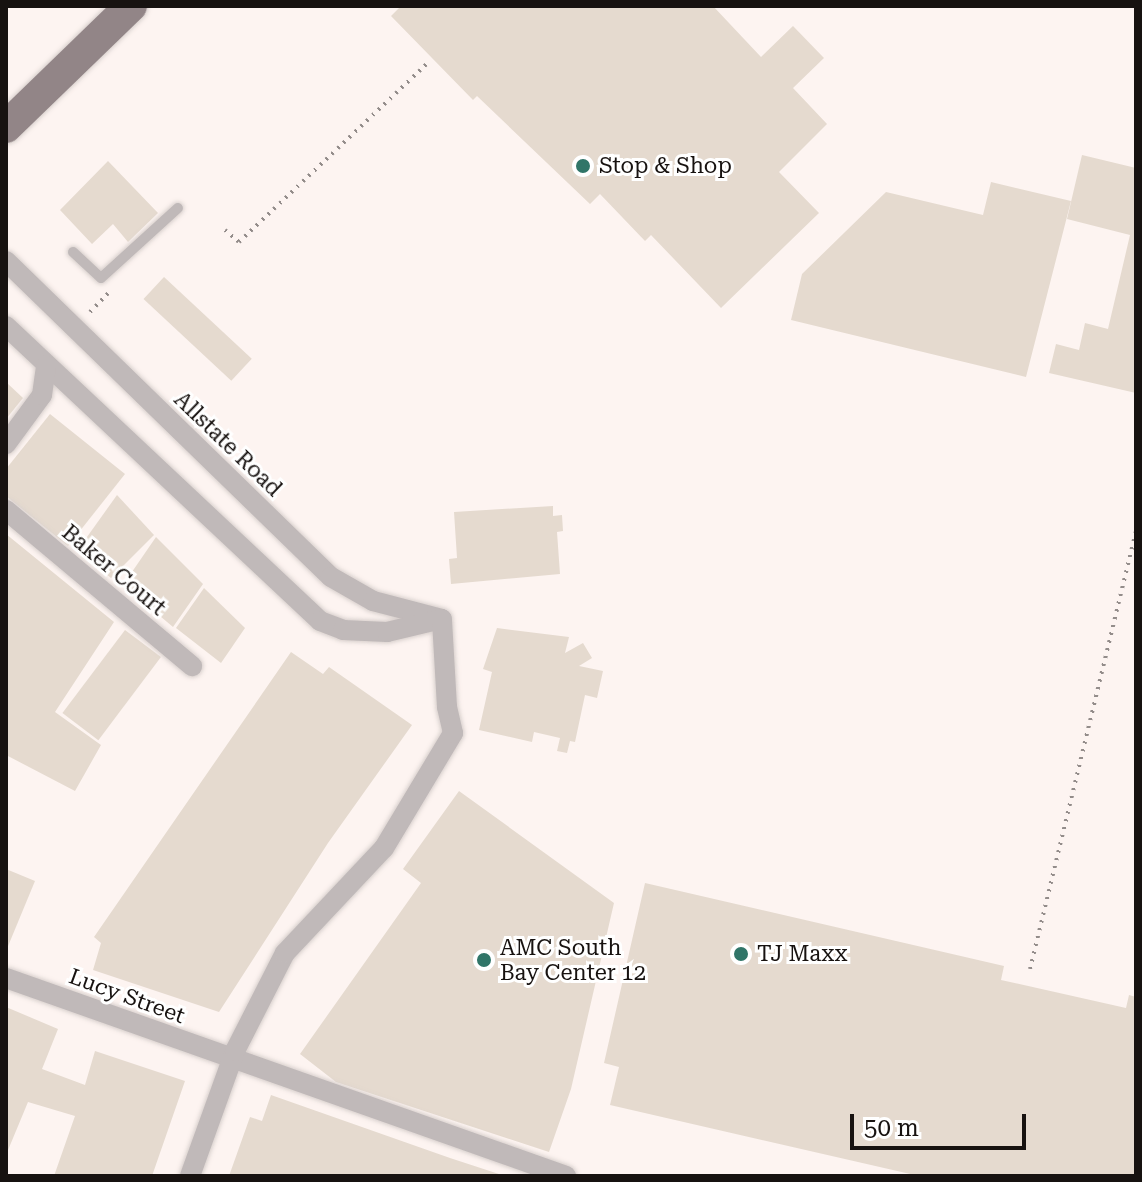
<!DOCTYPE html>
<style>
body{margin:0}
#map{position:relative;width:1142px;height:1182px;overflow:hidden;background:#fdf4f1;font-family:"Roboto Serif",serif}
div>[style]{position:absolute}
.building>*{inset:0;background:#e5dacf;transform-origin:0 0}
.path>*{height:4px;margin-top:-2px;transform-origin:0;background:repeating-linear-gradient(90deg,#938c8a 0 2px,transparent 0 8px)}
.roads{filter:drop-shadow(0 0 2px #d8d0cd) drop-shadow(0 0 2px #d8d0cd)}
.lane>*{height:10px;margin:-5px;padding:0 5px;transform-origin:5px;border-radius:5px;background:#c0b9b9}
.street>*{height:20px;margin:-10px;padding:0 10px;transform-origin:10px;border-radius:10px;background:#c0b9b9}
.primary>*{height:32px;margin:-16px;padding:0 16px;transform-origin:16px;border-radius:16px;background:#928587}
.dots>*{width:22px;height:22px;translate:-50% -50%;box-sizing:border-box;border:4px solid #fff;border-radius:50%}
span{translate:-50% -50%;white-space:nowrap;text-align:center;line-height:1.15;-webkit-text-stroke:6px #fff;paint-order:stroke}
.poi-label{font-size:22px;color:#171210}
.left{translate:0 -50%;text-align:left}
.street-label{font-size:22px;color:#171210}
.frame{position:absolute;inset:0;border:8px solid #171210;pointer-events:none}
.scale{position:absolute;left:850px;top:1114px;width:176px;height:36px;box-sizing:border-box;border:4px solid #171210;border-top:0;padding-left:10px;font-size:24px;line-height:28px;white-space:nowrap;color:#171210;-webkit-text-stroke:6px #fff;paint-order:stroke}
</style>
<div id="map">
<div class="building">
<div style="clip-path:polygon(401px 6px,713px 6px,761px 57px,793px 26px,824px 58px,793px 88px,827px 124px,779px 172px,819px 213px,721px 308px,651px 235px,645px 241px,600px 194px,590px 204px,477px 96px,473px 100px,391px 16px)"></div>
<div style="clip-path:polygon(1082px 155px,1136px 168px,1136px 393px,1049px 373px,1056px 344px,1079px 350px,1085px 323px,1108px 329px,1130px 235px,1067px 219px)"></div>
<div style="clip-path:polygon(108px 161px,158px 213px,128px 242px,113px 224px,92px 244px,60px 210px)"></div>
<div style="clip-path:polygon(991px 182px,1071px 201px,1026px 377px,791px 320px,802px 274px,886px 192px,983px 215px)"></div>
<div style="left:164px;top:277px;width:120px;height:30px;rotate:43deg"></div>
<div style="clip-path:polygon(6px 382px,23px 398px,6px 419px)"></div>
<div style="clip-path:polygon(50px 414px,125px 474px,68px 546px,6px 496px,6px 469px)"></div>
<div style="clip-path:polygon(117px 495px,154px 535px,111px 578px,77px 551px)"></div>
<div style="clip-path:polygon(553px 506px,553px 516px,562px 515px,563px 531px,557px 532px,560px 574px,451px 584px,449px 559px,457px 558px,454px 512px)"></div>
<div style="clip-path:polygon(6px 534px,114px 622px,55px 712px,101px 745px,75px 791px,6px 755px)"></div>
<div style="clip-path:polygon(156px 537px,203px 584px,173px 627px,123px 585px)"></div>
<div style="clip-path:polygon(204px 588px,245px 628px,221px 663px,176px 628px)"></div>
<div style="clip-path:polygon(497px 628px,569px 637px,565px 653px,583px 643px,592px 658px,579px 666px,603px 671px,597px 698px,585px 695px,575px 742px,570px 741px,567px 753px,557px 751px,560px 738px,534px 732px,532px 742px,479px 730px,492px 672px,483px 669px)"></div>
<div style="left:125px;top:630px;width:45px;height:104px;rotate:37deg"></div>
<div style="clip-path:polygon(291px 652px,323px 674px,329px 667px,412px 725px,328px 843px,219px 1012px,93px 970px,101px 943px,94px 937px)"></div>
<div style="clip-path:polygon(459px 791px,614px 903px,571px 1089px,549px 1152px,336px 1082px,300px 1054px,421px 883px,403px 869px)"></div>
<div style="clip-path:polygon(6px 869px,35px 881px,6px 951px)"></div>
<div style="clip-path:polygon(645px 883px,1004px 966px,1001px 980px,1126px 1008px,1129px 995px,1136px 997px,1136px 1176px,919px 1176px,610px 1105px,619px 1067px,604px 1063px)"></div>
<div style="clip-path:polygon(6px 1007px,58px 1029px,42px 1069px,85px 1085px,95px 1051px,185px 1081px,152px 1176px,54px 1176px,75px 1116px,28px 1102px,6px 1155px)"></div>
<div style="clip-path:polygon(271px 1095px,450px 1158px,505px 1176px,229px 1176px,250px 1117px,262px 1121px)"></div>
</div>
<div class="path">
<div style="left:225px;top:230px;width:18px;rotate:41deg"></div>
<div style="left:239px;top:242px;width:263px;rotate:-43.5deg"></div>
<div style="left:90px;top:312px;width:28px;rotate:-46deg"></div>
<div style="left:1030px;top:969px;width:452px;rotate:-76.4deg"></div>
</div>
<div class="roads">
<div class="lane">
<div style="left:73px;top:252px;width:38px;rotate:43deg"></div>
<div style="left:101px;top:278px;width:104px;rotate:-42.3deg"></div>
</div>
<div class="street">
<div style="left:6px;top:261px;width:453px;rotate:44.2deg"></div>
<div style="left:331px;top:577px;width:48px;rotate:29.7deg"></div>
<div style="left:373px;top:601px;width:71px;rotate:14.6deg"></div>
<div style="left:6px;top:326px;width:431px;rotate:43.2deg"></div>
<div style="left:320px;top:621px;width:25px;rotate:21deg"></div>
<div style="left:343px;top:630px;width:44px;rotate:2.6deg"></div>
<div style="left:387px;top:632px;width:56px;rotate:-13.5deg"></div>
<div style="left:6px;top:444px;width:61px;rotate:-53.7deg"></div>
<div style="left:42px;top:395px;width:30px;rotate:-82deg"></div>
<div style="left:6px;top:510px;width:243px;rotate:40deg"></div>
<div style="left:6px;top:978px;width:594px;rotate:19.47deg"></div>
<div style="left:190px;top:1176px;width:133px;rotate:-70.2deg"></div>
<div style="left:235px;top:1051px;width:110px;rotate:-63deg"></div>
<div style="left:285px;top:953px;width:144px;rotate:-46.7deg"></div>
<div style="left:384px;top:848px;width:134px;rotate:-59deg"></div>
<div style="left:453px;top:733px;width:27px;rotate:-103deg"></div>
<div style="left:447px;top:707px;width:88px;rotate:-93.3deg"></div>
</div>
<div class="primary">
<div style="left:6px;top:127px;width:174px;rotate:-44.1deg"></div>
</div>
</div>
<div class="dots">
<div style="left:583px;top:166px;background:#307568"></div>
<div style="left:741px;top:954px;background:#307568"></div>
<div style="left:484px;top:960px;background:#307568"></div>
</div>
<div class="poi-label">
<span class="left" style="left:599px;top:166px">Stop &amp; Shop</span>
<span class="left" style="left:500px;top:960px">AMC South<br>Bay Center 12</span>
<span class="left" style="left:757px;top:954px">TJ Maxx</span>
</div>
<div class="street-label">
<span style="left:228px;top:444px;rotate:44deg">Allstate Road</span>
<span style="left:114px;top:570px;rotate:40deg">Baker Court</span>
<span style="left:127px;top:996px;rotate:20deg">Lucy Street</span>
</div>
<div class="frame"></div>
<div class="scale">50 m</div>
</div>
